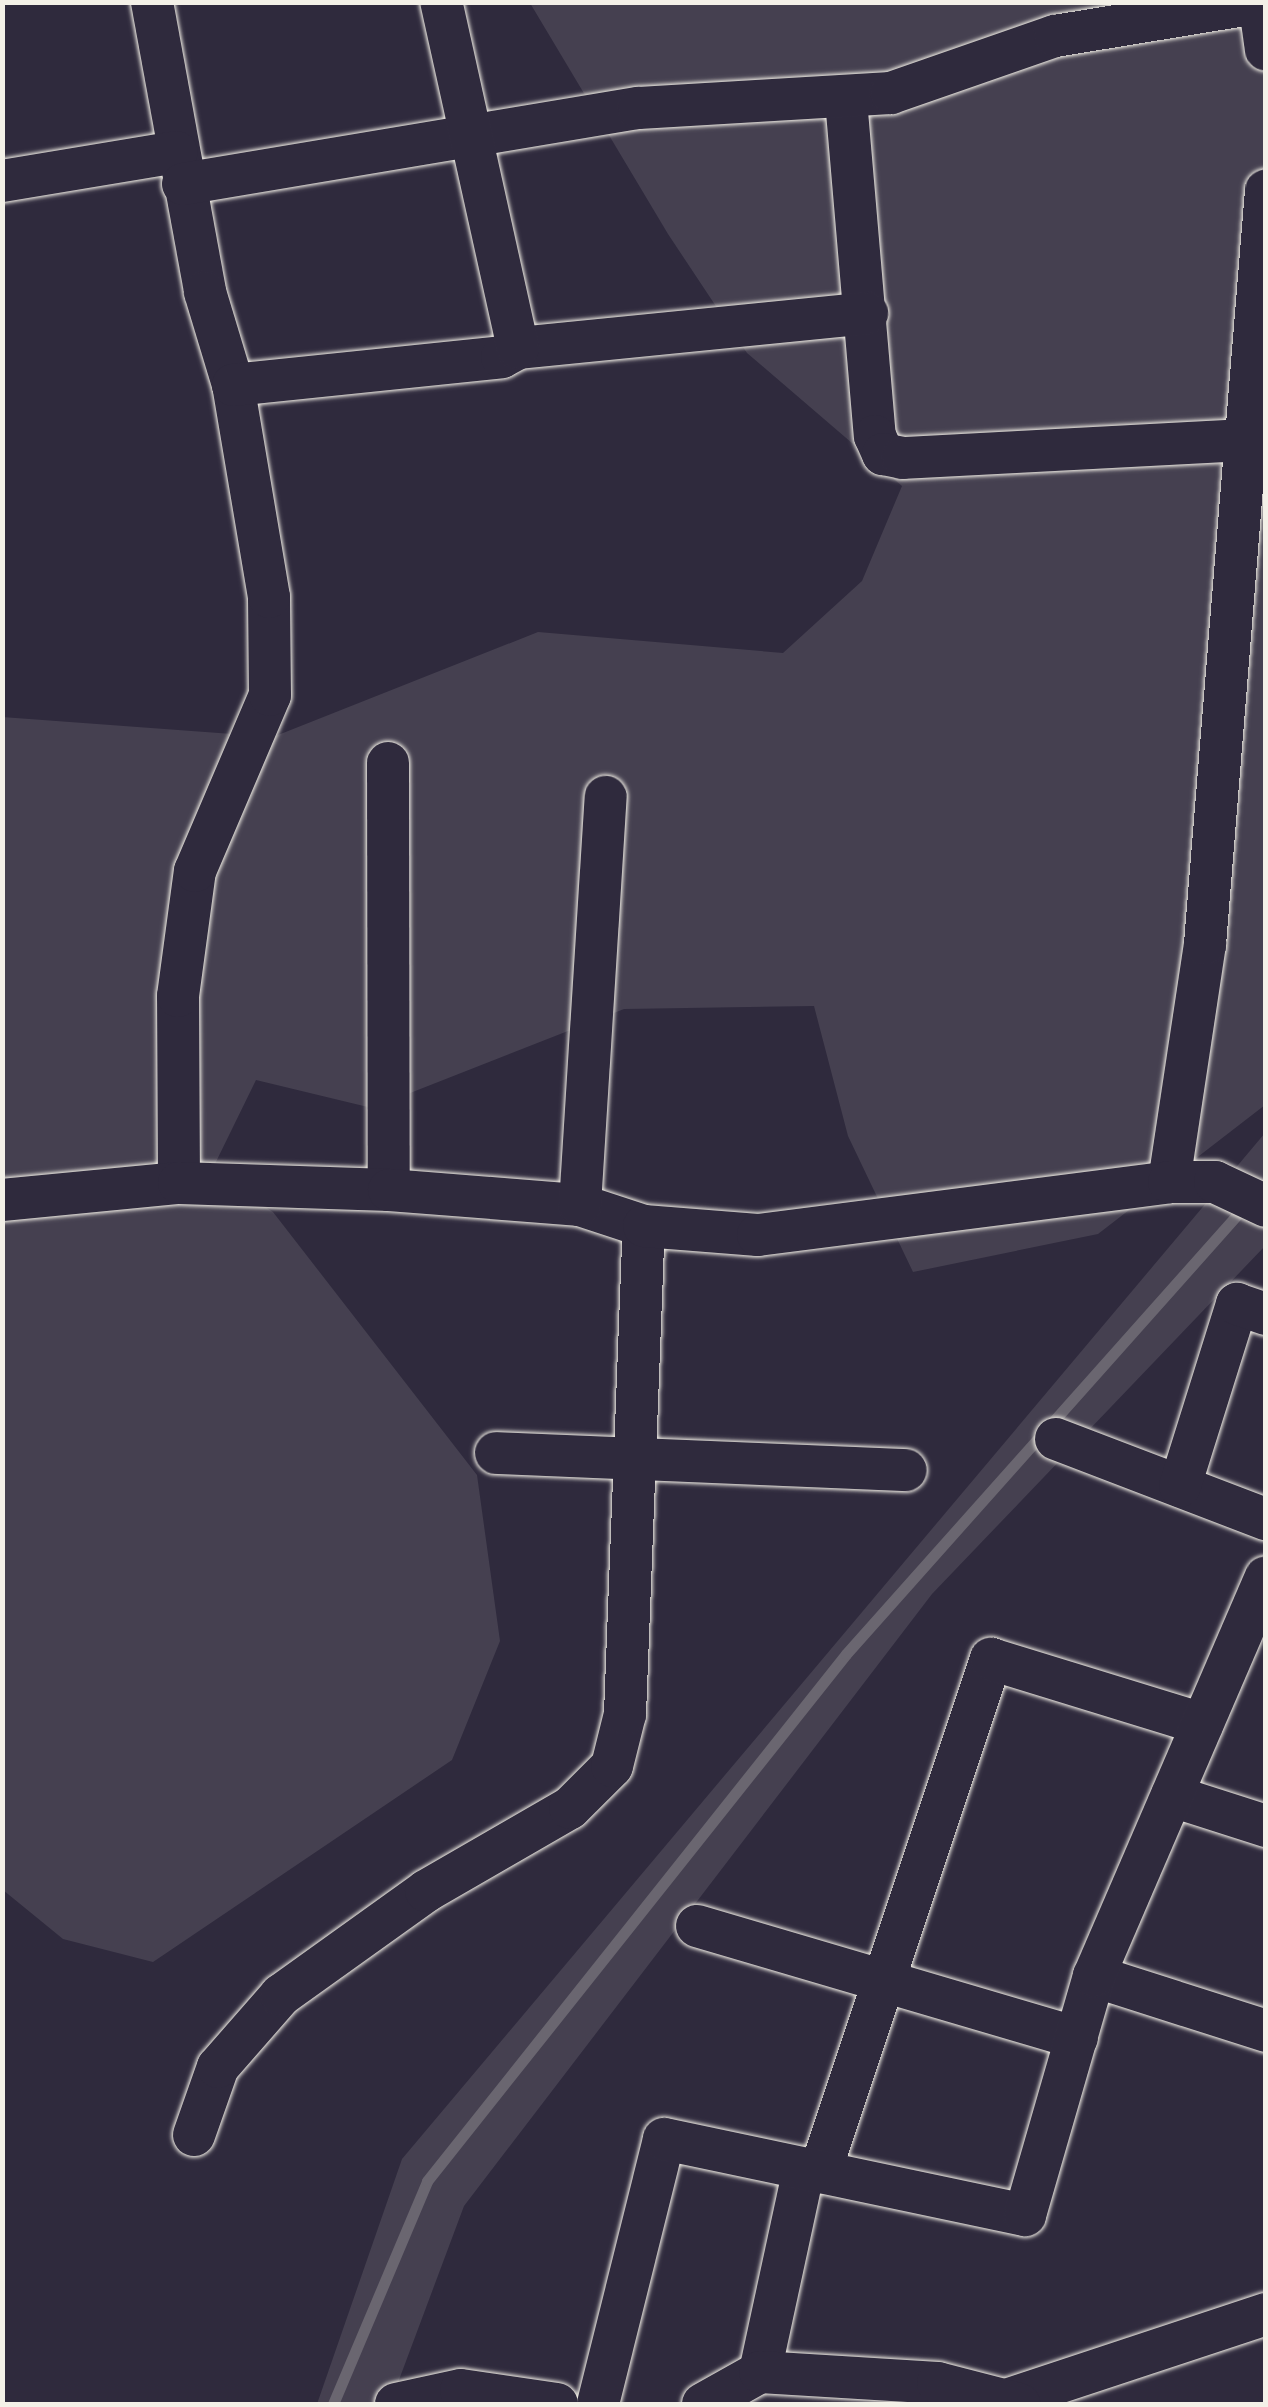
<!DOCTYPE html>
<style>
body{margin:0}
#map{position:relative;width:1268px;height:2407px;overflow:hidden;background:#2f2a3d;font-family:"Gochi Hand",sans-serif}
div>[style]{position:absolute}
.green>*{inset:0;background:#454050}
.stream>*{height:11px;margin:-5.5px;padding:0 5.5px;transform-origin:5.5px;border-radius:5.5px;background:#6a6670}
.roads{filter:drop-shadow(0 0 2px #f4f1e8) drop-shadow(0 0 2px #f4f1e8)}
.minor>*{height:42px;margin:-21px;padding:0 21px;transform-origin:21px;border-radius:21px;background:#2f2a3d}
span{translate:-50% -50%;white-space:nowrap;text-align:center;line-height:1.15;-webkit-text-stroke:8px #2f2a3d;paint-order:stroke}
.frame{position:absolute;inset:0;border:5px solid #f4f1e8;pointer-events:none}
</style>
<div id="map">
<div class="green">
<div style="clip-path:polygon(530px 3px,1265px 3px,1265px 1105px,1098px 1234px,913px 1272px,848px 1136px,814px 1006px,624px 1009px,372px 1108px,256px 1080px,211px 1172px,273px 1212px,477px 1475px,500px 1641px,452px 1760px,153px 1962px,63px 1939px,3px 1890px,2px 717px,273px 737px,538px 632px,783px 653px,862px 581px,902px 486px,747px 353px,668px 234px)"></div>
<div style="clip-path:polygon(1265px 1133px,1265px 1246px,932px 1594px,464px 2206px,390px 2404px,317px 2404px,402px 2159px)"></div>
</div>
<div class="stream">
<div style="left:333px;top:2404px;width:242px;rotate:-67.1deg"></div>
<div style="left:427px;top:2181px;width:673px;rotate:-51.51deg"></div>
<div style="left:846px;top:1654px;width:600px;rotate:-48.31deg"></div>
</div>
<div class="roads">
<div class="minor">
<div style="left:152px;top:2px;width:295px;rotate:79.6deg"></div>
<div style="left:205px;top:292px;width:97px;rotate:73.2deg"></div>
<div style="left:1260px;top:7px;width:43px;rotate:82.1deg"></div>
<div style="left:846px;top:100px;width:337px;rotate:85.1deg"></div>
<div style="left:875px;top:436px;width:20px;rotate:66deg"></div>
<div style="left:883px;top:454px;width:20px;rotate:11deg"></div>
<div style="left:903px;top:458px;width:345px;rotate:-3deg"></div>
<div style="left:2px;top:181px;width:177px;rotate:-9.4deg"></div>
<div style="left:183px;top:184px;width:462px;rotate:-9.5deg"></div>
<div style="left:639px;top:108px;width:252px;rotate:-3.4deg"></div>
<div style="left:891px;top:93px;width:174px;rotate:-19.2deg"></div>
<div style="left:1055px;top:36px;width:211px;rotate:-9.3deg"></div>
<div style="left:518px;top:348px;width:351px;rotate:-5.7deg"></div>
<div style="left:388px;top:763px;width:427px;rotate:89.9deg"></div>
<div style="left:1169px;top:1182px;width:241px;rotate:-81.4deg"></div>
<div style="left:1205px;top:944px;width:756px;rotate:-85.37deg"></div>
<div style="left:179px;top:1183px;width:187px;rotate:-90.3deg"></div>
<div style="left:178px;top:996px;width:126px;rotate:-82.3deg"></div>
<div style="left:195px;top:871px;width:191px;rotate:-66.9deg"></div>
<div style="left:270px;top:695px;width:98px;rotate:-90.6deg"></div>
<div style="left:269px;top:597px;width:215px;rotate:-99.6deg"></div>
<div style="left:233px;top:385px;width:270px;rotate:-5.9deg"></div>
<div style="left:502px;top:357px;width:18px;rotate:-29deg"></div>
<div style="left:518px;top:348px;width:354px;rotate:-102.5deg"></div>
<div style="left:2px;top:1200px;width:178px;rotate:-5.5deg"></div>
<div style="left:179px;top:1183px;width:210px;rotate:1.9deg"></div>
<div style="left:389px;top:1190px;width:192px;rotate:4.5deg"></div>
<div style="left:580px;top:1205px;width:67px;rotate:18.2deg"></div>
<div style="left:580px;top:1205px;width:409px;rotate:-86.4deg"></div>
<div style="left:1056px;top:1439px;width:225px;rotate:20.9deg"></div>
<div style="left:496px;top:1453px;width:410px;rotate:2.4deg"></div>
<div style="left:1180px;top:1486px;width:191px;rotate:-72.6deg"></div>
<div style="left:1237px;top:1304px;width:31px;rotate:19deg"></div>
<div style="left:1172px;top:1796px;width:99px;rotate:17.7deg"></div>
<div style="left:697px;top:1926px;width:396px;rotate:16.4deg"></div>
<div style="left:1094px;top:1976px;width:181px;rotate:17.7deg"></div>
<div style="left:194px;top:2135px;width:72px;rotate:-70.6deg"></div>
<div style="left:218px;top:2067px;width:96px;rotate:-48.8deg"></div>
<div style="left:281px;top:1995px;width:178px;rotate:-35.6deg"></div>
<div style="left:426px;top:1891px;width:166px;rotate:-30deg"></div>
<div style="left:570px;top:1808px;width:59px;rotate:-45deg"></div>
<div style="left:612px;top:1766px;width:54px;rotate:-76deg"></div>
<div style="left:625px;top:1714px;width:488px;rotate:-87.8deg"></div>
<div style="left:644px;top:1226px;width:114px;rotate:4.5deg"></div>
<div style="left:758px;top:1235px;width:414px;rotate:-7.3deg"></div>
<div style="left:1169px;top:1182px;width:46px"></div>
<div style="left:1215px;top:1182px;width:56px;rotate:25.2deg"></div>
<div style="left:820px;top:2172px;width:541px;rotate:-71.57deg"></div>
<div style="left:991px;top:1659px;width:221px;rotate:17.1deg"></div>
<div style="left:760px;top:2372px;width:208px;rotate:-77.8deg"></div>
<div style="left:1012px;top:2398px;width:268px;rotate:-18.3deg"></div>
<div style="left:396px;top:2404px;width:66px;rotate:-12.2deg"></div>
<div style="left:461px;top:2390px;width:97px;rotate:8.3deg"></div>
<div style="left:598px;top:2404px;width:273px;rotate:-76deg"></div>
<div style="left:664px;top:2139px;width:369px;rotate:11.9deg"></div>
<div style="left:1025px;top:2215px;width:249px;rotate:-73.9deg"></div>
<div style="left:1094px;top:1976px;width:434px;rotate:-66.7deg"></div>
<div style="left:703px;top:2404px;width:65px;rotate:-29.3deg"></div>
<div style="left:760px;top:2372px;width:178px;rotate:3.5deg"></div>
<div style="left:938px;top:2383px;width:84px;rotate:14.5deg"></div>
</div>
</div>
<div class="frame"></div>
</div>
